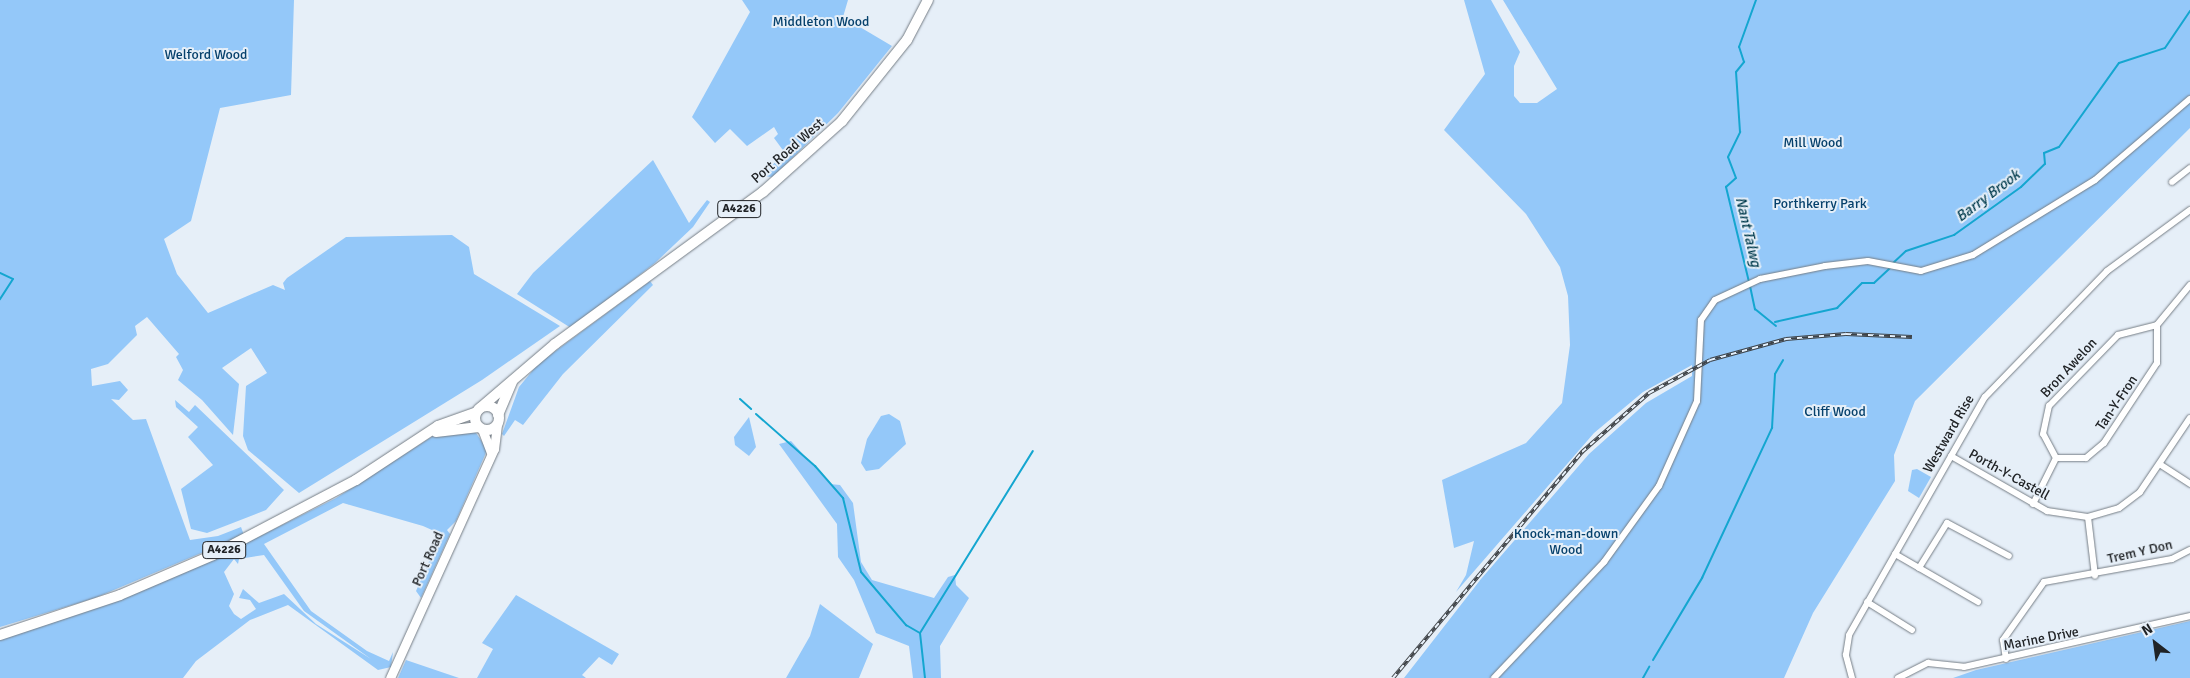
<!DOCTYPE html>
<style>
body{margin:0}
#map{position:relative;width:2190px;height:678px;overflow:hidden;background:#e6eff8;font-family:Signika,sans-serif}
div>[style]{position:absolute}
.green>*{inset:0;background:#94c8f9}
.stream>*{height:2px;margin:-1px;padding:0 1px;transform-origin:1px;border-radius:1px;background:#14a6d0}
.roads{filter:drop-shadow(0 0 1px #757d85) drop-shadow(0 0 1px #757d85)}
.street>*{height:6px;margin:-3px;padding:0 3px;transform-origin:3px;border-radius:3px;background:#fff}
.secondary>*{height:9px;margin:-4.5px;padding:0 4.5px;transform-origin:4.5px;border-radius:4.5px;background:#fff}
.primary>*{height:10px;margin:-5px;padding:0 5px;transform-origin:5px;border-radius:5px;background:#fff}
.primary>.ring{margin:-5px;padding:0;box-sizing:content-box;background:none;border:10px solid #fff;border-radius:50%}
.rail>*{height:4px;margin-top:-2px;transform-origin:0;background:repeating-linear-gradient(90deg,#e6eff8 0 5.5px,#3f4347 0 11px);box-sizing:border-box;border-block:1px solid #3f4347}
span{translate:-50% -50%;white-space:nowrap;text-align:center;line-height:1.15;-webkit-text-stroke:4px #e6eff8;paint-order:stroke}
.shield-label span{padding:1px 4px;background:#e6eff8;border:1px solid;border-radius:4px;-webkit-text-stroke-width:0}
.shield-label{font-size:12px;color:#202326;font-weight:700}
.park-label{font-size:14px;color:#06416c}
.street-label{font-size:14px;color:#202326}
.water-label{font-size:15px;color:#013b4d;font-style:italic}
.north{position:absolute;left:2130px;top:618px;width:50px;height:50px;-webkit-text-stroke:4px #e6eff8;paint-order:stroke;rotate:330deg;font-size:14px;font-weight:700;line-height:20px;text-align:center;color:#202326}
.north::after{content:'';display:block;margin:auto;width:18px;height:22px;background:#202326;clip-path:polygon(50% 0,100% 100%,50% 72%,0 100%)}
</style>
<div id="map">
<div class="green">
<div style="clip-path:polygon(0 0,294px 0,291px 95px,220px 108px,191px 221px,164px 239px,177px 274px,208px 313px,273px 285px,285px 290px,283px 283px,287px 278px,346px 237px,452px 235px,469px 247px,474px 274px,560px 326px,482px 380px,299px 493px,248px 450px,243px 436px,246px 386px,267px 373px,251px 348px,222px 368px,239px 384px,233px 435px,202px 400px,178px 380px,183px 370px,176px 357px,179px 354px,147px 317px,135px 326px,137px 335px,108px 364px,91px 369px,92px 386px,120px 381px,128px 390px,119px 400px,111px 399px,133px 420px,146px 419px,190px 540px,218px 536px,241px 527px,244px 535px,95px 598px,0 627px)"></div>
<div style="clip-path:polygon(742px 0,848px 0,843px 17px,892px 46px,838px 113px,773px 177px,760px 176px,785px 153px,774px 138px,778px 134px,774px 127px,747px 146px,730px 129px,715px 143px,692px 117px,750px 12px)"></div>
<div style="clip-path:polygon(1464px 0,1491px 0,1520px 52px,1514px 66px,1514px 96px,1520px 103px,1537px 103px,1557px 89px,1503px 0,2190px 0,2190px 128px,1915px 401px,1894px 455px,1895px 481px,1813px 613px,1784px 678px,1404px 678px,1481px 579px,1589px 454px,1646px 403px,1692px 376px,1692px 365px,1643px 392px,1594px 433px,1456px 592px,1466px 575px,1474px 541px,1454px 548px,1442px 480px,1526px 443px,1562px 403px,1570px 345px,1568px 296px,1560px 267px,1526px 214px,1444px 130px,1485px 74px)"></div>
<div style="clip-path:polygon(653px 160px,689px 223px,707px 200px,710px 202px,693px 227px,655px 263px,571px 328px,517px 294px,533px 273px)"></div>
<div style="clip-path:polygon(650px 281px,653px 285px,563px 374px,523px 425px,515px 420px,504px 436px,502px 434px,519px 387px,538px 364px)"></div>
<div style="clip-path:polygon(175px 400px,189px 412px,195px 405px,284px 490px,266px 510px,207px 533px,191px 529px,181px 489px,213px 465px,188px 437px,198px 427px,176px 407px)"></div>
<div style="clip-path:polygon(889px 414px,900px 421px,906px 444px,879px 469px,866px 471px,861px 463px,867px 439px,881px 416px)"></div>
<div style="clip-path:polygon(749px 417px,756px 447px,749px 456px,735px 445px,734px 437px)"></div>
<div style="clip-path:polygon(evenodd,474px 430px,487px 449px,485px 455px,456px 521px,447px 530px,450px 534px,421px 598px,416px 591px,441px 534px,423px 526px,343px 503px,264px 544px,311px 611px,367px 651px,389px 661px,393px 652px,391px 667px,378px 670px,288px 605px,250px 620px,196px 661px,183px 678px,0 678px,0 638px,204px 564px,336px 498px,433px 436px,474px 430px,264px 555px,304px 611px,371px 659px,316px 624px,284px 594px,259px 603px,243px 589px,239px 598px,250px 600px,256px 609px,241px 619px,234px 614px,229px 606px,234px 594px,224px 572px,234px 559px,238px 564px,239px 559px,264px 555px)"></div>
<div style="clip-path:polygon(791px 441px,830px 484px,840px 485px,853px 503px,861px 562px,872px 580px,934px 598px,948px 577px,955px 575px,956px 585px,969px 598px,940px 646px,941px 678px,913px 678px,909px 646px,876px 633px,854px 580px,838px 557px,837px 524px,779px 444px)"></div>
<div style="clip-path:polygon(1917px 469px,1931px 477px,1919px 498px,1908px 491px,1912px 470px)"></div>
<div style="clip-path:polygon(516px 595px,619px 654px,612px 665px,599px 657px,582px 675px,586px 678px,477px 678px,493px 649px,482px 643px)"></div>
<div style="clip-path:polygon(820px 604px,873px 644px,859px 678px,786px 678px,810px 636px)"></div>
<div style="clip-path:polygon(2190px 621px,2190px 678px,1953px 678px,1976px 670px)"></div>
<div style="clip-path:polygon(406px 660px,459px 678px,398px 678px)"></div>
</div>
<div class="stream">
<div style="left:1892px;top:264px;width:19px;rotate:-43deg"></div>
<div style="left:1906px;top:251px;width:51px;rotate:-18.4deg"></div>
<div style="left:1954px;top:235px;width:82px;rotate:-35.6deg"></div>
<div style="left:2021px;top:187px;width:33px;rotate:-44deg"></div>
<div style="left:2045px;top:164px;width:11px;rotate:-95deg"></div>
<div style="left:2044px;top:153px;width:16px;rotate:-22deg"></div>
<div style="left:2059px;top:147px;width:103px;rotate:-54.5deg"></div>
<div style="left:2119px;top:63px;width:48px;rotate:-18.1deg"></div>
<div style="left:2165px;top:48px;width:45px;rotate:-56deg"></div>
<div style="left:0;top:273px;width:14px;rotate:25deg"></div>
<div style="left:13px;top:279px;width:24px;rotate:123deg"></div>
<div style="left:1749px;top:282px;width:98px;rotate:-103.6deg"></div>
<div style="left:1726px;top:187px;width:13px;rotate:-42deg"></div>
<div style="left:1736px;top:178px;width:22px;rotate:-111deg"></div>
<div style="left:1728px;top:157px;width:28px;rotate:-64deg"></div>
<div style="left:1740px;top:132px;width:60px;rotate:-93.8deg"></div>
<div style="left:1736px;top:72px;width:13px;rotate:-51deg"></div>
<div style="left:1744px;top:62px;width:16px;rotate:-108deg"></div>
<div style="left:1739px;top:47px;width:50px;rotate:-70.1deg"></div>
<div style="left:1750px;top:286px;width:24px;rotate:78deg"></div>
<div style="left:1755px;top:309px;width:27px;rotate:39deg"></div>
<div style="left:1775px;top:322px;width:64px;rotate:-12.7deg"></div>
<div style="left:1837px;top:308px;width:35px;rotate:-45deg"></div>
<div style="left:1862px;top:283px;width:12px"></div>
<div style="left:1874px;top:283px;width:22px;rotate:-43deg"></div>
<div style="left:740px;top:399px;width:15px;rotate:42deg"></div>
<div style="left:756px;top:414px;width:79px;rotate:41.4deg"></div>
<div style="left:815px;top:466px;width:43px;rotate:48.8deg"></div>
<div style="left:843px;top:498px;width:76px;rotate:76.3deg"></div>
<div style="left:861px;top:572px;width:70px;rotate:49.7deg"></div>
<div style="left:906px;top:625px;width:16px;rotate:30deg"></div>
<div style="left:920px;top:633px;width:45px;rotate:83.7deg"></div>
<div style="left:920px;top:633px;width:214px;rotate:-58.2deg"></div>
<div style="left:1653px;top:660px;width:96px;rotate:-59.1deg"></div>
<div style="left:1702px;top:578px;width:166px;rotate:-65deg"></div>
<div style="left:1772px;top:428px;width:54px;rotate:-86.8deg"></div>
<div style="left:1775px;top:374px;width:16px;rotate:-60deg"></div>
<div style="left:1643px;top:678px;width:13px;rotate:-61deg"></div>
</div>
<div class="roads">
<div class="street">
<div style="left:2172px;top:182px;width:23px;rotate:-38deg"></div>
<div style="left:1951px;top:456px;width:111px;rotate:29.8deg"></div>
<div style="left:2047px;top:511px;width:41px;rotate:8.3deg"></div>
<div style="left:2088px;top:517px;width:32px;rotate:-16deg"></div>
<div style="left:2119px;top:508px;width:26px;rotate:-37deg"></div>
<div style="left:2140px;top:492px;width:89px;rotate:-56deg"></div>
<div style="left:2056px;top:458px;width:30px"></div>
<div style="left:2086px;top:458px;width:23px;rotate:-40deg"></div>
<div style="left:2104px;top:443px;width:96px;rotate:-56.5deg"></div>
<div style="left:2157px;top:363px;width:38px;rotate:-90deg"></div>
<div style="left:2161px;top:465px;width:35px;rotate:33deg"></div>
<div style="left:2033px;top:504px;width:51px;rotate:-63.4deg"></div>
<div style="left:2056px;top:458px;width:27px;rotate:-118deg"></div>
<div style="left:2043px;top:434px;width:29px;rotate:-78deg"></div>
<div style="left:2049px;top:406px;width:99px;rotate:-45.8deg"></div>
<div style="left:2118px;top:335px;width:40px;rotate:-14.4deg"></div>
<div style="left:2157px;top:325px;width:52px;rotate:-50.5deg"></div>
<div style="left:2088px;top:517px;width:59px;rotate:83.2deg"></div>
<div style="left:1895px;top:554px;width:96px;rotate:30deg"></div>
<div style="left:1919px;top:568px;width:53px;rotate:-58.1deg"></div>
<div style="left:1947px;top:523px;width:70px;rotate:28deg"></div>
<div style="left:1867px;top:602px;width:53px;rotate:31.9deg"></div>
<div style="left:2006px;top:659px;width:19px;rotate:-99deg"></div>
<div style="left:2003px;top:640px;width:71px;rotate:-54.7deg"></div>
<div style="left:2044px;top:582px;width:130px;rotate:-10.2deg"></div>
<div style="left:2172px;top:559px;width:20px;rotate:-27deg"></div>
<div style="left:1494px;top:678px;width:160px;rotate:-46.5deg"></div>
<div style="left:1604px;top:562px;width:94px;rotate:-54.1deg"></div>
<div style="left:1659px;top:486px;width:93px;rotate:-65.9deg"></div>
<div style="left:1697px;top:401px;width:81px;rotate:-87.2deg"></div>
<div style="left:1701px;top:320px;width:24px;rotate:-55deg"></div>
<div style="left:1715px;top:300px;width:50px;rotate:-25deg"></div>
<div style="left:1760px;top:279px;width:66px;rotate:-11.3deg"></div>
<div style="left:1825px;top:266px;width:43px;rotate:-6.6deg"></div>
<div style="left:1868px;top:261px;width:54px;rotate:10.7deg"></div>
<div style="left:1921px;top:271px;width:54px;rotate:-17.1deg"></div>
<div style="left:1973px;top:255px;width:143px;rotate:-31.6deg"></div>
<div style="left:2095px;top:180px;width:125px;rotate:-40.5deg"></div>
<div style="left:1852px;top:678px;width:24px;rotate:-105deg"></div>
<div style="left:1846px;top:655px;width:20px;rotate:-81deg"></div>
<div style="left:1849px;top:635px;width:274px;rotate:-60.3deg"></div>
<div style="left:1985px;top:397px;width:175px;rotate:-45.9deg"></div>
<div style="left:2107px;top:271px;width:103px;rotate:-36.3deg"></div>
<div style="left:1898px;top:678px;width:34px;rotate:-27deg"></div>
<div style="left:1928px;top:663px;width:36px;rotate:6deg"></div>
<div style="left:1964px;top:667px;width:232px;rotate:-12.7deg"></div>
</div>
<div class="secondary">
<div style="left:482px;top:429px;width:25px;rotate:69deg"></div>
<div style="left:390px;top:678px;width:252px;rotate:-65.6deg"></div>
<div style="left:494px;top:449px;width:25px;rotate:-83deg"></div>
</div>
<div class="primary">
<div class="ring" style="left:475px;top:406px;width:14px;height:14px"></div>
<div style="left:479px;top:409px;width:100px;rotate:-40.5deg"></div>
<div style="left:555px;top:344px;width:258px;rotate:-36.2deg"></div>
<div style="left:763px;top:192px;width:106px;rotate:-41.9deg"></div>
<div style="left:842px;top:121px;width:104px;rotate:-51.3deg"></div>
<div style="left:907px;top:40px;width:45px;rotate:-62.3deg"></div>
<div style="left:498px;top:415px;width:36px;rotate:-67deg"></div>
<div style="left:436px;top:432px;width:43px;rotate:-6.6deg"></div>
<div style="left:0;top:635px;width:126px;rotate:-18.4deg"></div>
<div style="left:120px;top:595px;width:101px;rotate:-23.3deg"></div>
<div style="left:213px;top:555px;width:161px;rotate:-27.7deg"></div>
<div style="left:356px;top:480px;width:98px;rotate:-33.4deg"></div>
<div style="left:438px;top:426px;width:41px;rotate:-19.7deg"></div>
</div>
</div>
<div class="rail">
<div style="left:1393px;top:678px;width:295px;rotate:-50.1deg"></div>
<div style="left:1582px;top:452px;width:89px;rotate:-41.4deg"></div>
<div style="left:1649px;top:393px;width:69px;rotate:-28.4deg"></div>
<div style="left:1710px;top:360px;width:79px;rotate:-15.4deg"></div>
<div style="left:1786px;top:339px;width:60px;rotate:-4.8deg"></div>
<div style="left:1846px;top:334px;width:66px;rotate:2.6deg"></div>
</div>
<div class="shield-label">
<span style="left:739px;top:209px">A4226</span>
<span style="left:224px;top:550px">A4226</span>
</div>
<div class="park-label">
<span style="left:821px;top:22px">Middleton Wood</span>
<span style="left:206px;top:55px">Welford Wood</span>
<span style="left:1813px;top:143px">Mill Wood</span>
<span style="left:1820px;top:204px">Porthkerry Park</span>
<span style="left:1835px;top:412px">Cliff Wood</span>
<span style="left:1566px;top:542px">Knock-man-down<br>Wood</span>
</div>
<div class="street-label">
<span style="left:788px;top:151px;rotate:-41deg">Port Road West</span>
<span style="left:2069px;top:368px;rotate:-47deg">Bron Awelon</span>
<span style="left:2117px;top:403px;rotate:-56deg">Tan-Y-Fron</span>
<span style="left:1949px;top:434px;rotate:-60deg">Westward Rise</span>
<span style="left:2009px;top:475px;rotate:29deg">Porth-Y-Castell</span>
<span style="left:2140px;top:552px;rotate:-13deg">Trem Y Don</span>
<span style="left:428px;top:559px;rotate:-66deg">Port Road</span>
<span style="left:2041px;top:639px;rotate:-11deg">Marine Drive</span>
</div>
<div class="water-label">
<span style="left:1988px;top:196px;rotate:-37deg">Barry Brook</span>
<span style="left:1748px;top:232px;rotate:77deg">Nant Talwg</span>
</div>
<div class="north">N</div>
</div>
